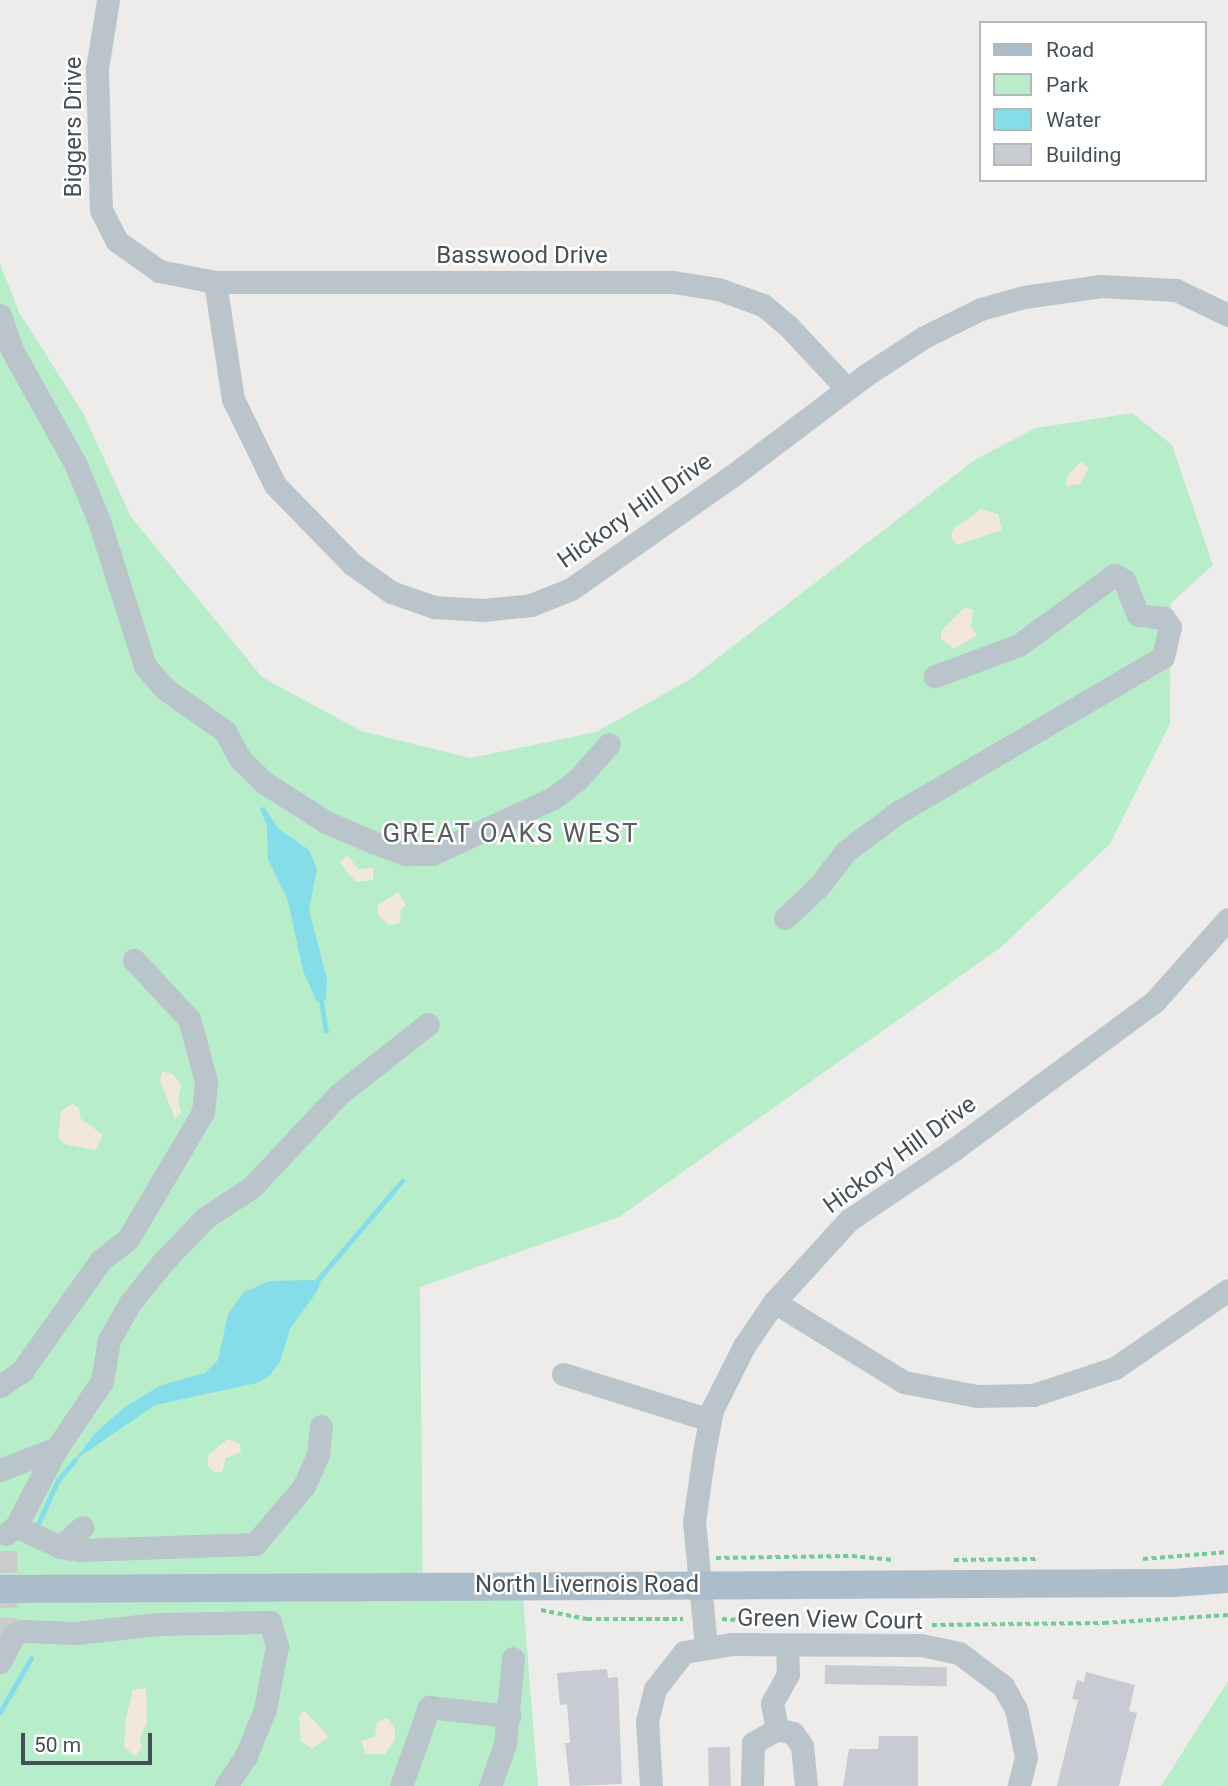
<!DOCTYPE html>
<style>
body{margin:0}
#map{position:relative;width:1228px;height:1786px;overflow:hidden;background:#eeebeb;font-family:Roboto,sans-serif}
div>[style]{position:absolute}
.green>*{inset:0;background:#b8edc9}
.sand>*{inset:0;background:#f1e8db}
.water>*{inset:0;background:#85ddea}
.stream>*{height:5px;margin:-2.5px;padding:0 2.5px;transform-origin:2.5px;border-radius:2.5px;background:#85ddea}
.building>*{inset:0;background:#c8cbd1;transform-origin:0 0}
.minor-tunnel>*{height:23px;margin-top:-11.5px;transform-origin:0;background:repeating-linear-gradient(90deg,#ccccce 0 23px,transparent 0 34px)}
.path>*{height:3.5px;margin-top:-1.75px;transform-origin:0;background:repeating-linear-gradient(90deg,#71cb98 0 5px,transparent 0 8.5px)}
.minor>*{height:23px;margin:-11.5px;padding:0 11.5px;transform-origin:11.5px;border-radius:11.5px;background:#b9c4cb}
.major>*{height:28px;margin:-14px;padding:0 14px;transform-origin:14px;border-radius:14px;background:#abbdcb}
span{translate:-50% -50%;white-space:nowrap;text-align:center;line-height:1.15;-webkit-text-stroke:5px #fff;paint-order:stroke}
.street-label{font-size:24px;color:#445058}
.neighbourhood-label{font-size:26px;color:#585c60;letter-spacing:2px}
.legend{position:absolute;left:979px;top:21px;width:228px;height:161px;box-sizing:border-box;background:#fff;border:2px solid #b4b9bc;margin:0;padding:9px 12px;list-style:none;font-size:21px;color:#445058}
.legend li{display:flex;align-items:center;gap:14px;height:35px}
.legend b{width:35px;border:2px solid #b4b9bc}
.scale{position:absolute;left:21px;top:1733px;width:131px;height:32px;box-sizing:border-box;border:4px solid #445058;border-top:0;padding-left:9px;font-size:21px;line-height:24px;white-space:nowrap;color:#445058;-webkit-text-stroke:5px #fff;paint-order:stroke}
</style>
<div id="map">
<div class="green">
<div style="clip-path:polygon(0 264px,19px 312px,83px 413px,131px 517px,262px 677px,361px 731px,470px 758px,596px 732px,689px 680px,976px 459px,1036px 428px,1132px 413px,1172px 445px,1213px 565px,1171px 603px,1170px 724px,1110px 844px,1000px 948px,619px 1217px,420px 1287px,423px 1598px,523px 1598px,538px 1786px,0 1786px)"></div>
<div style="clip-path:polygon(1228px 1681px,1228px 1786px,1161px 1786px)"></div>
</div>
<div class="sand">
<div style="clip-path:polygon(1081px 462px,1089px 468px,1080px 484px,1066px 486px,1067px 476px)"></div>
<div style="clip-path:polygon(981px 509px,998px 514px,1002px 530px,957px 545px,951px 537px,953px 529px)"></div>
<div style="clip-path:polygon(965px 607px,973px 610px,971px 627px,977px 635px,954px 649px,941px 639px,941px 631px)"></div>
<div style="clip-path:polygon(347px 855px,358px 869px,373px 868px,373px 880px,356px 882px,340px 863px)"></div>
<div style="clip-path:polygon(398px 892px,406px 905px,401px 909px,400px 923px,389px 925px,378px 915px,377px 906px)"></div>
<div style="clip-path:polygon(162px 1071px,172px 1074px,181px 1085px,178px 1101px,181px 1113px,175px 1119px,160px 1080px)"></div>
<div style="clip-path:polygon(72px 1104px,79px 1108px,80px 1118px,103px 1135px,96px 1150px,64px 1144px,58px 1137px,61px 1111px)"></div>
<div style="clip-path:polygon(228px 1439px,240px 1444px,241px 1452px,226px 1458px,222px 1472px,214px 1472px,207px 1465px,209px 1454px)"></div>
<div style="clip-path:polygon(146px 1688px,147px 1722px,140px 1737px,142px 1748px,136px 1756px,124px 1747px,126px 1718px,133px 1690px)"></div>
<div style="clip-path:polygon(304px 1710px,329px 1737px,312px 1749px,301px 1741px,299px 1716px)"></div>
<div style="clip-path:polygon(387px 1718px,395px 1729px,395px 1739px,385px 1754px,365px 1754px,362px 1741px,375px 1736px,377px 1722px)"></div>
</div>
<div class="water">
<div style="clip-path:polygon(264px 807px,279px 829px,309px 850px,317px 869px,309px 910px,327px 979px,326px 999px,317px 1002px,303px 971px,288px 901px,268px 859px,267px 827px,260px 808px)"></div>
<div style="clip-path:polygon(313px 1280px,320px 1284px,318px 1290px,290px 1329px,280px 1362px,269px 1376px,257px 1383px,155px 1405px,75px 1460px,95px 1433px,125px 1407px,161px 1385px,205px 1373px,218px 1360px,228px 1314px,244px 1292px,270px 1281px)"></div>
</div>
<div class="stream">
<div style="left:321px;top:1000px;width:31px;rotate:81deg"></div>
<div style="left:316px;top:1282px;width:133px;rotate:-49.6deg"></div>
<div style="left:36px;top:1528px;width:53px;rotate:-65.4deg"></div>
<div style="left:58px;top:1480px;width:26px;rotate:-50deg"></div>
<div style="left:0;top:1712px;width:62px;rotate:-60.1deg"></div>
</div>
<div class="building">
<div style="left:825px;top:1665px;width:122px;height:19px;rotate:1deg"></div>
<div style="clip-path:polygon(607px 1669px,608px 1678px,618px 1677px,622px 1784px,570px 1786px,565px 1743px,570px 1743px,567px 1704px,560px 1705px,557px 1673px)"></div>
<div style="clip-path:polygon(1086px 1672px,1135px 1685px,1129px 1711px,1137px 1713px,1119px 1786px,1057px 1786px,1078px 1700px,1072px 1699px,1077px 1680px,1084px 1682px)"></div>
<div style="clip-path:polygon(879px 1736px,918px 1736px,918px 1786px,843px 1786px,849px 1749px,878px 1749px)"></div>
<div style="left:730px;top:1747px;width:39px;height:22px;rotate:89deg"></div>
</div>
<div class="minor-tunnel">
<div style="left:6px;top:1550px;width:97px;rotate:90deg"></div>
</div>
<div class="path">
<div style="left:716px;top:1558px;width:136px;rotate:-0.8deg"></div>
<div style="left:852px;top:1556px;width:42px;rotate:5.4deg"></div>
<div style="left:1143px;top:1559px;width:85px;rotate:-4.7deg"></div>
<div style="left:954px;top:1560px;width:83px;rotate:-0.7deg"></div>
<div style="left:541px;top:1610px;width:47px;rotate:11.1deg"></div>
<div style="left:587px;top:1619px;width:96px"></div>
<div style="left:722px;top:1619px;width:66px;rotate:3.5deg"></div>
<div style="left:932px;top:1625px;width:172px;rotate:-0.7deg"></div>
<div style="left:1104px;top:1623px;width:124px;rotate:-3.7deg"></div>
</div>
<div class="minor">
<div style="left:108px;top:0;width:70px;rotate:99.1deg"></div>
<div style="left:97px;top:69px;width:141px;rotate:88.4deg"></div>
<div style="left:101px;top:210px;width:35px;rotate:63deg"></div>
<div style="left:117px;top:241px;width:52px;rotate:35.5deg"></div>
<div style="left:159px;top:271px;width:57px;rotate:11.1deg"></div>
<div style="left:215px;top:282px;width:458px"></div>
<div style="left:673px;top:282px;width:46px;rotate:8.8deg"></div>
<div style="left:718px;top:289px;width:48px;rotate:19.6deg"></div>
<div style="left:763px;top:305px;width:35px;rotate:40deg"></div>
<div style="left:790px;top:328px;width:83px;rotate:46.9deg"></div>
<div style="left:215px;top:282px;width:118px;rotate:81.3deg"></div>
<div style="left:233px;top:399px;width:96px;rotate:64deg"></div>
<div style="left:275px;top:485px;width:110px;rotate:45.7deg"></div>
<div style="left:352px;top:564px;width:48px;rotate:35.7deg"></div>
<div style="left:391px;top:592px;width:46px;rotate:19.2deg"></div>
<div style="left:434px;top:607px;width:49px;rotate:3.5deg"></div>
<div style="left:483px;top:610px;width:48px;rotate:-5.9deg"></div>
<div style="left:531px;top:605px;width:43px;rotate:-21.8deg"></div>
<div style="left:571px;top:589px;width:197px;rotate:-35.1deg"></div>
<div style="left:732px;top:476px;width:168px;rotate:-37deg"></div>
<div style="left:866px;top:375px;width:69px;rotate:-33.2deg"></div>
<div style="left:924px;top:337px;width:64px;rotate:-26.2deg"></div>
<div style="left:981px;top:309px;width:45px;rotate:-15.6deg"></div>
<div style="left:1024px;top:297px;width:78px;rotate:-8.1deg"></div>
<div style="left:1101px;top:286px;width:75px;rotate:3.1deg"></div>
<div style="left:1176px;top:290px;width:58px;rotate:25.7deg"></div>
<div style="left:0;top:315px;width:37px;rotate:71deg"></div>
<div style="left:12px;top:350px;width:129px;rotate:60.9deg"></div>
<div style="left:75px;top:463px;width:63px;rotate:67.5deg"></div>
<div style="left:99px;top:521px;width:152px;rotate:72.4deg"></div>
<div style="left:145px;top:666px;width:30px;rotate:49deg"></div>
<div style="left:165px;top:689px;width:73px;rotate:35deg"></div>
<div style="left:225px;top:731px;width:32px;rotate:62deg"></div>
<div style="left:240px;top:759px;width:35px;rotate:44deg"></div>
<div style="left:265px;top:783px;width:72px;rotate:32.6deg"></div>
<div style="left:326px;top:822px;width:53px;rotate:23.2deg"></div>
<div style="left:375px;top:843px;width:33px;rotate:20deg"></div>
<div style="left:406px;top:854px;width:26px"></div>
<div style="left:432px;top:854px;width:133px;rotate:-24.8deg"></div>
<div style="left:553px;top:798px;width:30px;rotate:-37deg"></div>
<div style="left:577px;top:780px;width:48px;rotate:-48.4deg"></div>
<div style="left:785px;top:918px;width:47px;rotate:-43.3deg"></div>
<div style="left:819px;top:886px;width:44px;rotate:-52.4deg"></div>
<div style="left:846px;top:851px;width:64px;rotate:-36.7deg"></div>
<div style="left:897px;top:813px;width:308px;rotate:-30.4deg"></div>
<div style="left:1163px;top:657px;width:31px;rotate:-77deg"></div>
<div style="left:1170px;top:627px;width:11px;rotate:-124deg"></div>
<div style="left:1164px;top:618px;width:26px;rotate:-173deg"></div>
<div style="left:1138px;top:615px;width:38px;rotate:-112deg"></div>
<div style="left:1124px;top:580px;width:11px;rotate:-153deg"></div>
<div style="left:1114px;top:575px;width:118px;rotate:143.6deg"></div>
<div style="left:1019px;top:645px;width:90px;rotate:159.7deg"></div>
<div style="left:774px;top:1302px;width:153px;rotate:31.6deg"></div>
<div style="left:904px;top:1382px;width:74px;rotate:10.9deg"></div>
<div style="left:977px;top:1396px;width:56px;rotate:-1deg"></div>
<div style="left:1033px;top:1395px;width:86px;rotate:-18.2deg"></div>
<div style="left:1115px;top:1368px;width:137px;rotate:-34.6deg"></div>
<div style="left:563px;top:1374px;width:154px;rotate:17.4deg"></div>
<div style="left:0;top:1386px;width:27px;rotate:-34deg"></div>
<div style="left:22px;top:1371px;width:136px;rotate:-54.6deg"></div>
<div style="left:101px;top:1260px;width:34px;rotate:-38deg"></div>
<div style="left:128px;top:1239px;width:147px;rotate:-59.4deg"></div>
<div style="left:203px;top:1112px;width:31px;rotate:-84deg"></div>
<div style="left:206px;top:1081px;width:64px;rotate:-105.3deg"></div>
<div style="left:189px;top:1019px;width:81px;rotate:-133deg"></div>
<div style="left:0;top:1470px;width:61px;rotate:-21.1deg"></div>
<div style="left:16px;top:1526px;width:88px;rotate:-62.3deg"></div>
<div style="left:57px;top:1448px;width:81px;rotate:-56.1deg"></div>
<div style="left:102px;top:1381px;width:42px;rotate:-80.3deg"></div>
<div style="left:109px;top:1340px;width:43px;rotate:-60.4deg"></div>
<div style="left:130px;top:1303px;width:51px;rotate:-51.3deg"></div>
<div style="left:162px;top:1263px;width:62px;rotate:-46.3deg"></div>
<div style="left:205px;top:1218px;width:56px;rotate:-33.4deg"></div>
<div style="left:252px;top:1187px;width:127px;rotate:-46.9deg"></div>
<div style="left:339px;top:1094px;width:113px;rotate:-38.2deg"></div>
<div style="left:6px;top:1534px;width:13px;rotate:-39deg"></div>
<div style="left:16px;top:1526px;width:49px;rotate:25.5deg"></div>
<div style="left:60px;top:1547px;width:20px;rotate:9deg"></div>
<div style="left:80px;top:1550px;width:175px;rotate:-2deg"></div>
<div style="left:255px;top:1544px;width:76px;rotate:-49.8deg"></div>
<div style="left:304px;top:1486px;width:35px;rotate:-66deg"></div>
<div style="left:318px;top:1454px;width:28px;rotate:-84deg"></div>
<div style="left:60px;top:1547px;width:30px;rotate:-42deg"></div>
<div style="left:706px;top:1646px;width:125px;rotate:-95.5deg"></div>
<div style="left:694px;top:1522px;width:71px;rotate:-81.9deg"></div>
<div style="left:704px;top:1452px;width:43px;rotate:-79.2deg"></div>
<div style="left:712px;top:1410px;width:72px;rotate:-63.4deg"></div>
<div style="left:744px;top:1346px;width:53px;rotate:-55.7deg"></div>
<div style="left:774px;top:1302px;width:111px;rotate:-47.6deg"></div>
<div style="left:849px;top:1220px;width:125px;rotate:-33.9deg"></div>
<div style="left:953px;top:1150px;width:250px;rotate:-36.4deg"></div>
<div style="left:1154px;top:1002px;width:111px;rotate:-48.3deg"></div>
<div style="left:0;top:1662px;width:31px;rotate:-63deg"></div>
<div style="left:14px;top:1634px;width:9px;rotate:-18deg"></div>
<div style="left:23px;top:1631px;width:53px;rotate:2.2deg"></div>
<div style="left:76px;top:1633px;width:82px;rotate:-6.3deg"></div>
<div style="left:158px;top:1624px;width:112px;rotate:-1deg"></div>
<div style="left:270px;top:1622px;width:25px;rotate:74deg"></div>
<div style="left:277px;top:1646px;width:64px;rotate:100.8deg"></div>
<div style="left:265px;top:1709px;width:51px;rotate:112deg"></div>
<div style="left:246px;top:1756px;width:36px;rotate:124deg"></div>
<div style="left:777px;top:1729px;width:26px;rotate:-101deg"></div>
<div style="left:772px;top:1703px;width:33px;rotate:-61deg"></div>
<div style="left:788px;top:1674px;width:29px;rotate:-92deg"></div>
<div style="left:401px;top:1786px;width:84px;rotate:-70.5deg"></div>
<div style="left:429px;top:1707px;width:81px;rotate:6.4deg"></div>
<div style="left:490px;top:1786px;width:45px;rotate:-70.3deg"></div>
<div style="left:505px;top:1744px;width:86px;rotate:-84.7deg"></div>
<div style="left:651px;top:1786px;width:65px;rotate:-93.5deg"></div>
<div style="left:647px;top:1721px;width:33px;rotate:-76deg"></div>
<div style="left:655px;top:1689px;width:47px;rotate:-51.9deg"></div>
<div style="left:684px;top:1652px;width:49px;rotate:-9.5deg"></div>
<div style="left:732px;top:1644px;width:189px;rotate:0.3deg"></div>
<div style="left:921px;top:1645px;width:39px;rotate:12deg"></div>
<div style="left:959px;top:1653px;width:55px;rotate:36.9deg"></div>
<div style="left:1003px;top:1686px;width:26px;rotate:61deg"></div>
<div style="left:1016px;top:1709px;width:49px;rotate:78.2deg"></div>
<div style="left:1026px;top:1757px;width:30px;rotate:104deg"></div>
<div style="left:752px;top:1786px;width:43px;rotate:-88.7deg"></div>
<div style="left:753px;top:1743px;width:28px;rotate:-30deg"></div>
<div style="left:777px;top:1729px;width:16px;rotate:14deg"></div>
<div style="left:793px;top:1733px;width:16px;rotate:55deg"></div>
<div style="left:802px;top:1746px;width:40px;rotate:84.3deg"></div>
</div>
<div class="major">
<div style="left:0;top:1589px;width:1173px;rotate:-0.29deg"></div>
<div style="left:1173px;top:1583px;width:55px;rotate:-4.2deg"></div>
</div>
<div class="street-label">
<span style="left:74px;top:127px;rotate:-90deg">Biggers Drive</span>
<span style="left:522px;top:256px">Basswood Drive</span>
<span style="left:635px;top:511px;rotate:-35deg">Hickory Hill Drive</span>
<span style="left:900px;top:1155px;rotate:-36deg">Hickory Hill Drive</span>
<span style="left:587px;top:1585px">North Livernois Road</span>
<span style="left:830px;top:1620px;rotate:1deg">Green View Court</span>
</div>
<div class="neighbourhood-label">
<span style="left:511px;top:834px">GREAT OAKS WEST</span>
</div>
<ul class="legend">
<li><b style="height:9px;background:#abbdcb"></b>Road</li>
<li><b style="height:19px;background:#b8edc9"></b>Park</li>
<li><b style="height:19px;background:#85ddea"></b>Water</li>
<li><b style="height:19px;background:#c8cbd1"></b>Building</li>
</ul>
<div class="scale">50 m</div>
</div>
